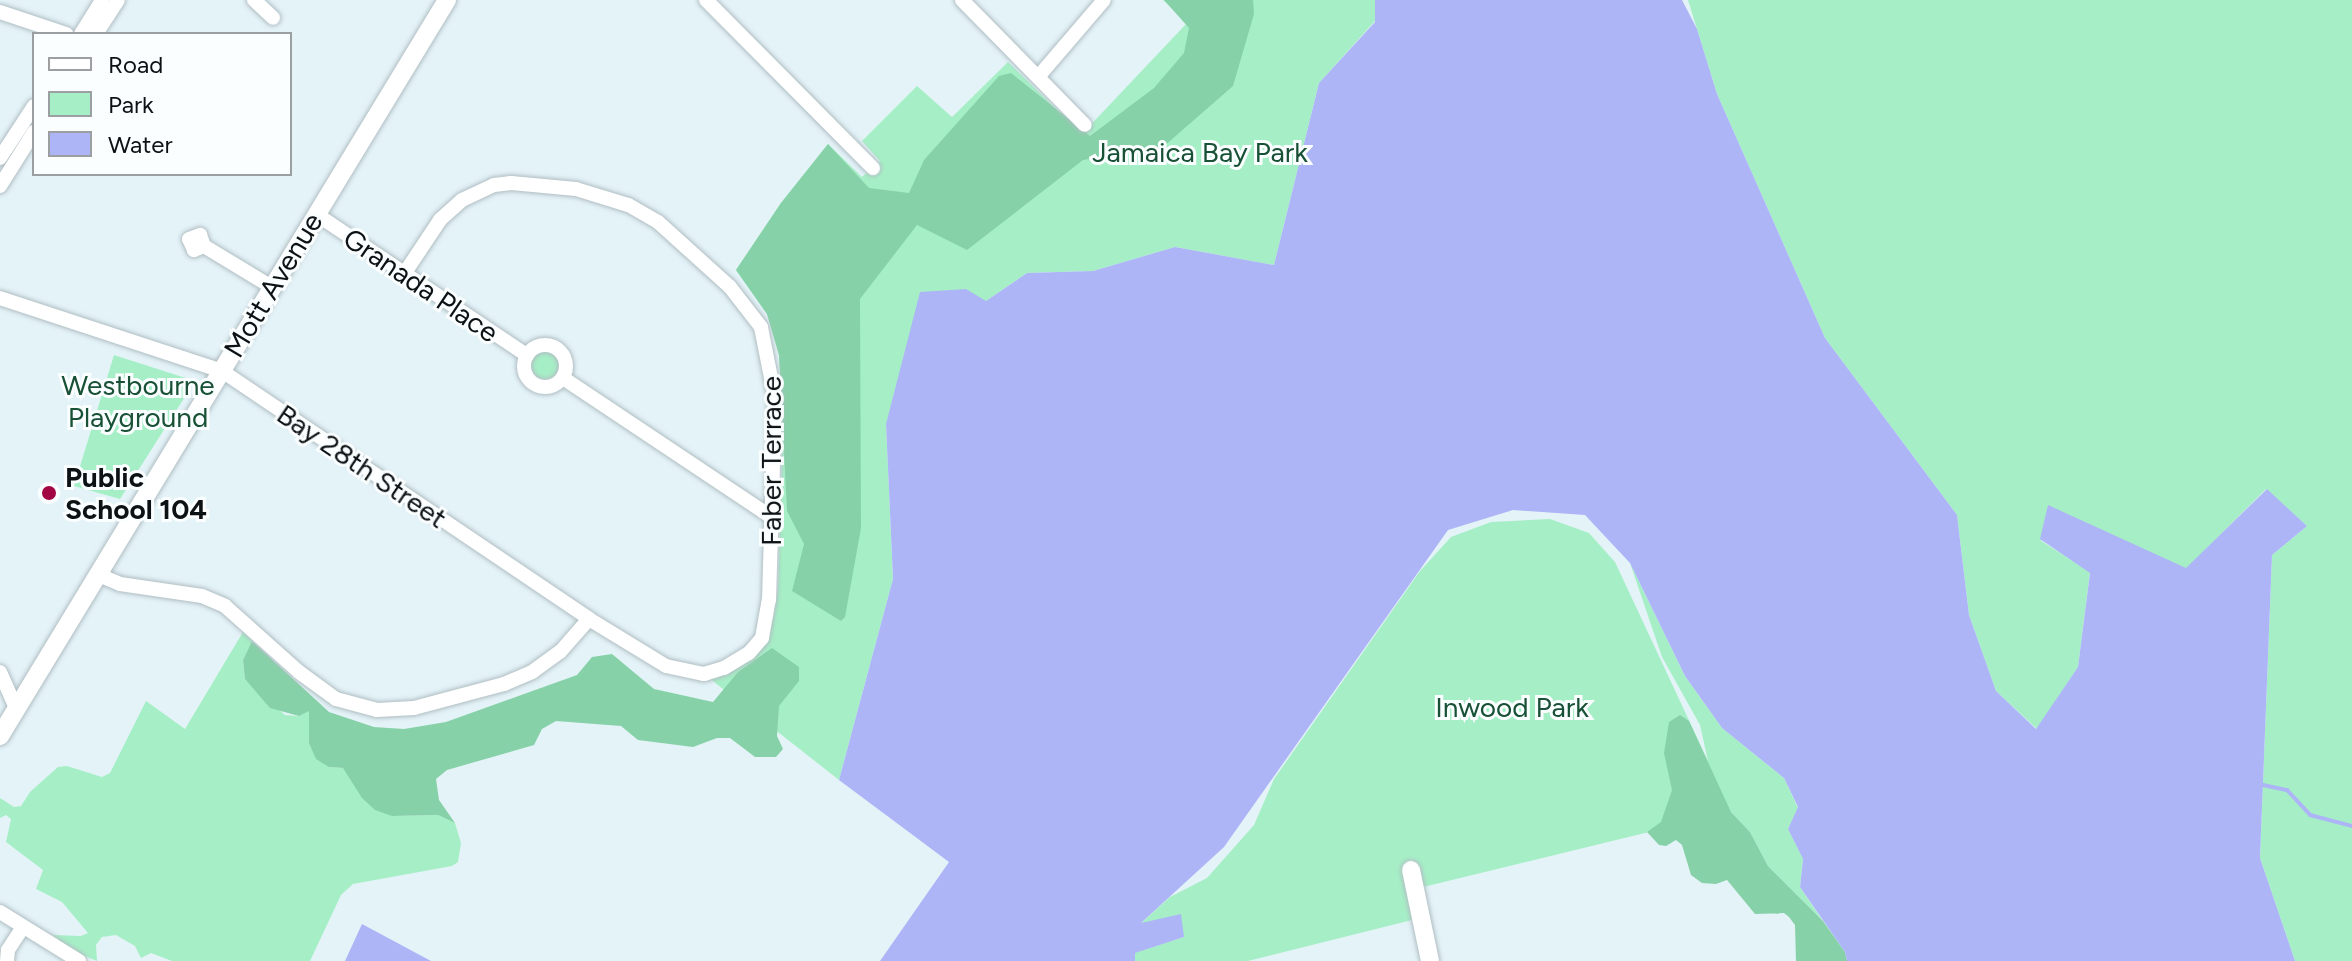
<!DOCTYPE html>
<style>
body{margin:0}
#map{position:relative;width:2352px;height:961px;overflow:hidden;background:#e4f3f8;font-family:Figtree,sans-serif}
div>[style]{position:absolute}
.green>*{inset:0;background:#a6efc6}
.round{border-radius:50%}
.forest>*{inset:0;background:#87d1a8}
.water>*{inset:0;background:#adb5f7}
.stream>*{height:4px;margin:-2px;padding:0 2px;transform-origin:2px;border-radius:2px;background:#adb5f7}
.roads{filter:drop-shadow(0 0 2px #b0bec3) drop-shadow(0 0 2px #b0bec3)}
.street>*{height:14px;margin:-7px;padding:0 7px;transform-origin:7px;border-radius:7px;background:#fff}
.street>.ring{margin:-7px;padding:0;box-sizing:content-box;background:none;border:14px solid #fff;border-radius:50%}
.secondary>*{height:18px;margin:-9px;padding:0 9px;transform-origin:9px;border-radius:9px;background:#fff}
.dots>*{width:22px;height:22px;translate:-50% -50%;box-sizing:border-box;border:4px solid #fbfeff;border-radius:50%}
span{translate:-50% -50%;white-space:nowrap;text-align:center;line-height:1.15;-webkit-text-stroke:6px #fbfeff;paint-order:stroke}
.park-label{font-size:28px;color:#185136}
.street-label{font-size:28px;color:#0c1113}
.poi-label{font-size:28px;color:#0c1113;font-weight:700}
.left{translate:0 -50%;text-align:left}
.legend{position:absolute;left:32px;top:32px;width:260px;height:144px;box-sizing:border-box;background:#fbfeff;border:2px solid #9b9fa1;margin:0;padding:10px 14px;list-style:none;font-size:24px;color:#0c1113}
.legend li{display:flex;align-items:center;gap:16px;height:40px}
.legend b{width:40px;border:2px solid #9b9fa1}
</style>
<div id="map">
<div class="green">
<div style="clip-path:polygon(1163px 0,1375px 0,1375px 21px,1319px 83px,1274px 265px,1175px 247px,1093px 271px,1027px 273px,986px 301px,886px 424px,893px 579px,839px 780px,709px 678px,765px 641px,774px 616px,778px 588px,783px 427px,779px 355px,767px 314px,736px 270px,781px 203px,828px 144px,862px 177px,880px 161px,862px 141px,917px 86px,952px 117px,1008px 62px,1082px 134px,1187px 23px)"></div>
<div style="clip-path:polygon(1688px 0,2352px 0,2352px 961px,2295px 961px,2260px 858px,2272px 555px,2307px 526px,2266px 489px,2186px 569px,2040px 540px,2090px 572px,2078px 667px,2037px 729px,1996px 691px,1969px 615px,1957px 515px,1825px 338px,1717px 94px)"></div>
<div class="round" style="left:531px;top:351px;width:28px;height:28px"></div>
<div style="clip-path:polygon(114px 355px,195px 381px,120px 499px,74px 486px)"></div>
<div style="clip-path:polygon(1550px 519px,1589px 533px,1615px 562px,1708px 761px,1700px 725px,1662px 657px,1630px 563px,1685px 676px,1722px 728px,1784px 778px,1798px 808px,1788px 829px,1803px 859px,1800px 887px,1823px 921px,1768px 866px,1750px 832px,1731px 812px,1419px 888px,1424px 917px,1248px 961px,1135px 961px,1134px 953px,1184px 937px,1139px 925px,1170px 897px,1207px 878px,1254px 825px,1274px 779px,1420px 571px,1451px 537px,1491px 522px)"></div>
<div style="clip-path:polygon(243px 632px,252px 641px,243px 660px,245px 679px,285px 715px,298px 716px,310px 710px,309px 743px,329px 767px,343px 768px,392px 816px,438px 815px,455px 823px,461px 843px,458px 862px,452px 866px,353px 884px,341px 895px,310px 961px,172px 961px,151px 953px,141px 958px,135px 946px,116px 935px,102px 937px,96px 945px,97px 961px,73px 951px,53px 935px,81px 936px,88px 933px,62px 902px,36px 889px,43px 870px,6px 842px,11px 819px,6px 815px,0 818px,0 798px,14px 807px,21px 806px,30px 792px,58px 767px,67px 766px,102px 777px,110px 773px,146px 701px,185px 729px)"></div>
</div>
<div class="forest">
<div style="clip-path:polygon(1164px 0,1253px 0,1254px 14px,1233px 86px,1163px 147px,1083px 160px,967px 250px,917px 225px,860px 299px,861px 528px,845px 617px,841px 621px,792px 591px,804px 544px,787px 511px,779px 355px,767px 314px,736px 270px,781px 203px,828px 144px,869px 188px,909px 193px,924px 160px,999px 76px,1011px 73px,1090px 136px,1154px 88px,1184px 53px,1189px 28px)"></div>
<div style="clip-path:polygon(252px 641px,329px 712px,374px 727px,404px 729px,446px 722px,577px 675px,592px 657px,612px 654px,654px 689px,713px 702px,738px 672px,772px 648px,799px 667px,799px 681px,779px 706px,777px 736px,783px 749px,776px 757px,755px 757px,730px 738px,717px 738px,693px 747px,638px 740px,621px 726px,556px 721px,542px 729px,534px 745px,447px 770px,436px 779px,439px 800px,455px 823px,438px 815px,392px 816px,375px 810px,362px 798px,343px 768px,329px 767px,316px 759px,309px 743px,309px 711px,299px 716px,270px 708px,245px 679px,243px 660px)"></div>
<div style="clip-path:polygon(1680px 715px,1689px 721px,1731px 812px,1750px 832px,1768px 866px,1823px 921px,1845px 952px,1847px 961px,1796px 961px,1795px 925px,1789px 917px,1784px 913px,1755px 914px,1727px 880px,1716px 884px,1702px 883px,1691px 875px,1682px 845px,1676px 840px,1666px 846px,1659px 845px,1647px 832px,1661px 822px,1672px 790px,1664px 753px,1669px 722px)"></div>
</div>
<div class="water">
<div style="clip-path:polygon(1375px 0,1682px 0,1697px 29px,1717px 94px,1825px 338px,1957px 515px,1969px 615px,1996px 691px,2036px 729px,2078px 667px,2090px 573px,2040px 539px,2048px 505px,2186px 568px,2267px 489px,2307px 526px,2272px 555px,2260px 858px,2295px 961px,1847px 961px,1845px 952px,1800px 887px,1803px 859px,1788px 829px,1798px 807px,1784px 778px,1722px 728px,1685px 676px,1630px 563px,1585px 515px,1513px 510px,1448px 530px,1224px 847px,1141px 923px,1181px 914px,1184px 937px,1135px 953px,1135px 961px,880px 961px,949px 862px,839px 780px,893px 579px,886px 424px,920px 292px,966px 289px,986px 301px,1027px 273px,1093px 271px,1175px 247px,1274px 265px,1319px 83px,1375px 22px)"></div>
<div style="clip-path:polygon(362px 924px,431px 961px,345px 961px)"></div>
</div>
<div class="stream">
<div style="left:2263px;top:785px;width:25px;rotate:12deg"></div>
<div style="left:2287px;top:790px;width:34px;rotate:47deg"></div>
<div style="left:2310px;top:815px;width:43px;rotate:14.7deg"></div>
</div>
<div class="roads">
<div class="street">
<div style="left:254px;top:0;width:26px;rotate:43deg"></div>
<div style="left:706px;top:0;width:237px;rotate:45.2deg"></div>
<div style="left:962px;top:0;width:175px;rotate:45.5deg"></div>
<div style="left:0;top:12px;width:70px;rotate:18.4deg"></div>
<div style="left:81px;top:34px;width:40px;rotate:-58deg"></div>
<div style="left:96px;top:34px;width:40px;rotate:-57.1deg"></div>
<div style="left:1038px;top:77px;width:101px;rotate:-49.4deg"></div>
<div style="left:0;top:158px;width:62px;rotate:-56.8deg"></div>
<div style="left:0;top:186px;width:64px;rotate:-57.8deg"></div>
<div style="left:316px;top:214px;width:254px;rotate:33.8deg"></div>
<div style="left:204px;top:246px;width:11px;rotate:158deg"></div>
<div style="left:194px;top:250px;width:12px;rotate:-114deg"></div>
<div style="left:189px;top:239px;width:12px;rotate:-20deg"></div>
<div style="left:200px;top:235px;width:12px;rotate:70deg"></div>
<div style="left:204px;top:246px;width:81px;rotate:31.3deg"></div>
<div style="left:0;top:298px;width:234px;rotate:18.2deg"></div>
<div style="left:222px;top:371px;width:443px;rotate:34deg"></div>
<div style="left:589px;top:619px;width:90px;rotate:31.4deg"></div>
<div style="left:666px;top:666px;width:39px;rotate:12deg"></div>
<div style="left:704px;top:674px;width:21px;rotate:-17deg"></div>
<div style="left:724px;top:668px;width:29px;rotate:-31deg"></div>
<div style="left:749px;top:653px;width:20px;rotate:-49deg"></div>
<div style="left:762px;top:638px;width:39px;rotate:-80deg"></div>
<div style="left:769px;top:600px;width:202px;rotate:-88.3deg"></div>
<div style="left:775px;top:398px;width:72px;rotate:-101.2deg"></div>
<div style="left:761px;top:327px;width:51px;rotate:-127.8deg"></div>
<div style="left:730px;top:287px;width:97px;rotate:-137.9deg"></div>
<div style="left:658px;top:222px;width:34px;rotate:-150deg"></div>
<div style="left:628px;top:205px;width:54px;rotate:-162.9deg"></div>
<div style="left:576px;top:189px;width:65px;rotate:-174.7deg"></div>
<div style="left:511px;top:183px;width:17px;rotate:173deg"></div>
<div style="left:494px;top:185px;width:35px;rotate:155deg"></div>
<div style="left:462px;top:200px;width:30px;rotate:138deg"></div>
<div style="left:440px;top:220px;width:65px;rotate:123.7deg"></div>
<div class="ring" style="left:524px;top:345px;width:28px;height:28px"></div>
<div style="left:563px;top:378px;width:252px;rotate:33.7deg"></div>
<div style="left:99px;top:575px;width:23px;rotate:23deg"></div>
<div style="left:120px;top:584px;width:83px;rotate:8.3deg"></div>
<div style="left:202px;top:596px;width:25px;rotate:23deg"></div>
<div style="left:225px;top:606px;width:99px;rotate:41.7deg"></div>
<div style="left:299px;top:672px;width:46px;rotate:36.1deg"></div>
<div style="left:336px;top:699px;width:42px;rotate:15deg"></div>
<div style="left:377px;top:710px;width:37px;rotate:-3deg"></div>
<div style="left:414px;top:708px;width:93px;rotate:-14.9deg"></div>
<div style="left:504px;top:684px;width:30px;rotate:-23deg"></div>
<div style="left:532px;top:672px;width:34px;rotate:-36deg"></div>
<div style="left:560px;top:652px;width:44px;rotate:-48.7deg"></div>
<div style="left:0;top:672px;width:39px;rotate:66deg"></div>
<div style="left:0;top:912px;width:93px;rotate:31.8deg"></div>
<div style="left:7px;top:961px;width:11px;rotate:-85deg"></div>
<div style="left:8px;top:950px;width:27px;rotate:-57deg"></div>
</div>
<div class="secondary">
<div style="left:0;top:736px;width:861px;rotate:-58.73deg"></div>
<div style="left:1411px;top:870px;width:93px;rotate:78.2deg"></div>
</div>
</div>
<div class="dots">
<div style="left:49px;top:493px;background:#a20744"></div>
</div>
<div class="park-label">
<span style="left:1200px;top:152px">Jamaica Bay Park</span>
<span style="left:138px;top:401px">Westbourne<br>Playground</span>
<span style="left:1512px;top:707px">Inwood Park</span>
</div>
<div class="street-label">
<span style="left:273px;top:285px;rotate:-59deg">Mott Avenue</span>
<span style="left:421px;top:285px;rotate:34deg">Granada Place</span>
<span style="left:771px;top:461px;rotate:-90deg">Faber Terrace</span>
<span style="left:362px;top:466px;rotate:34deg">Bay 28th Street</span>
</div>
<div class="poi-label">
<span class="left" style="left:65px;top:493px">Public<br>School 104</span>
</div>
<ul class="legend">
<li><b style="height:10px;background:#fff"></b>Road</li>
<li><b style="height:22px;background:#a6efc6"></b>Park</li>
<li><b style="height:22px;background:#adb5f7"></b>Water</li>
</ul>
</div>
